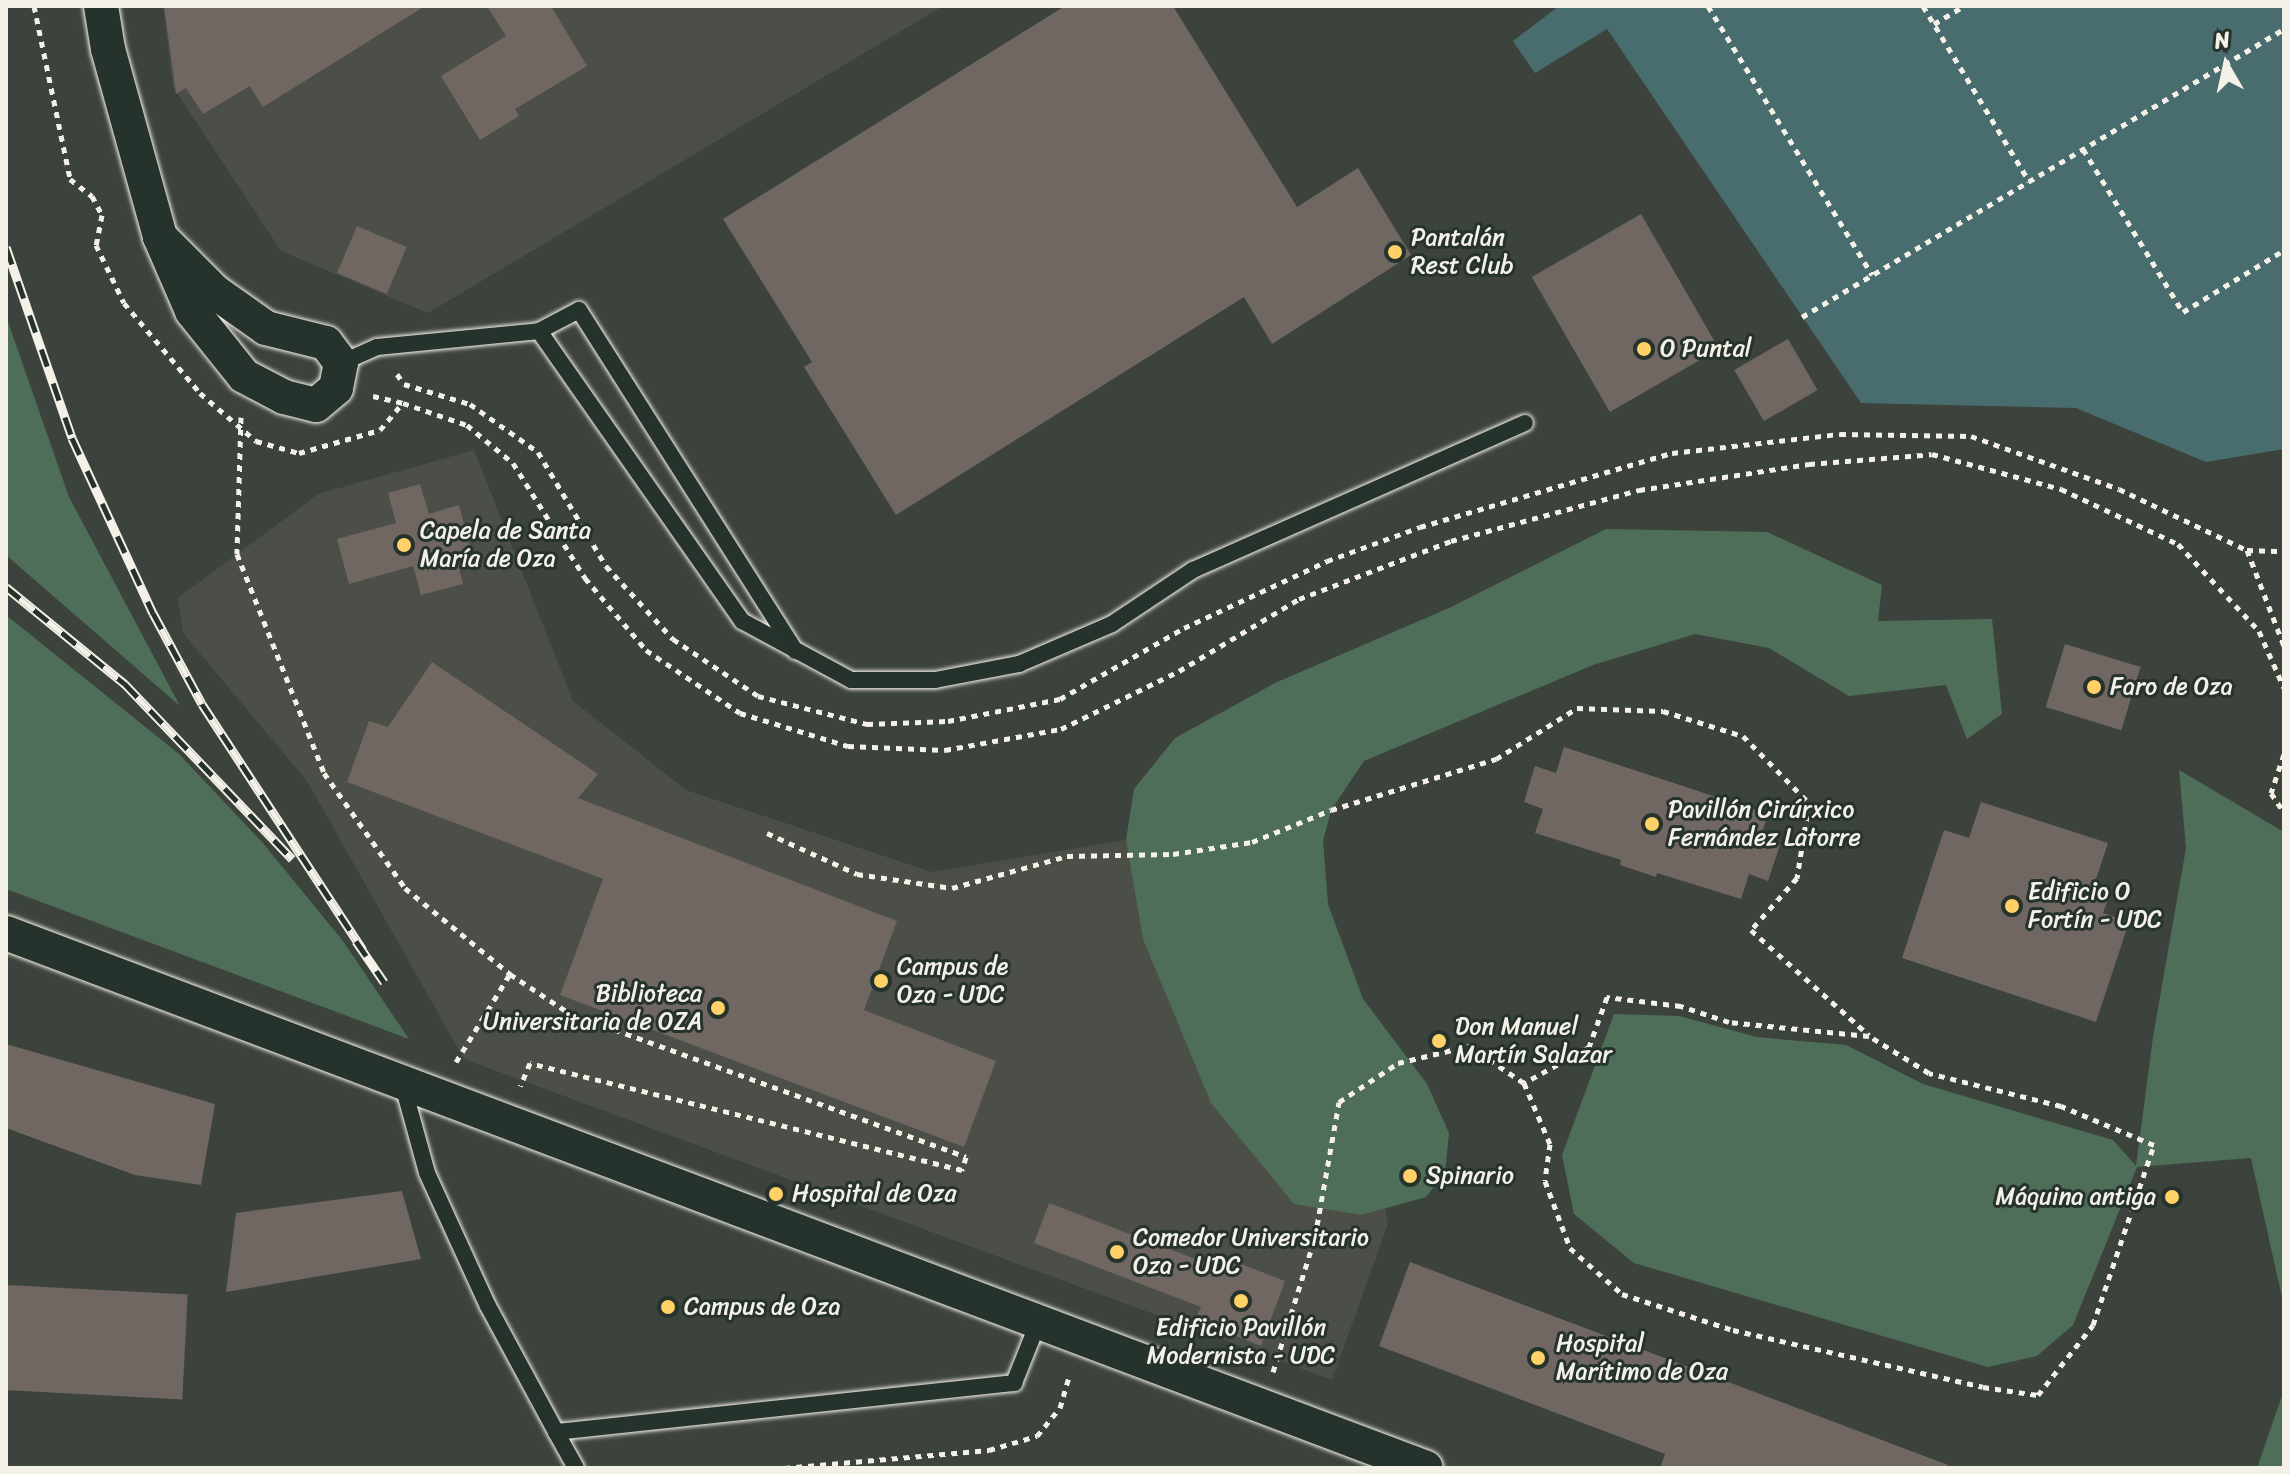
<!DOCTYPE html>
<meta charset="utf-8">
<style>
body{margin:0}
#map{position:relative;width:2290px;height:1474px;overflow:hidden;background:#3c433d;font-family:Sriracha,sans-serif}
div>[style]{position:absolute}
.built>*{inset:0;background:#4c4e48}
.green>*{inset:0;background:#4e6e59}
.water>*{inset:0;background:#496d6e}
.building>*{inset:0;background:#706762;transform-origin:0 0}
.path>*{height:5px;margin-top:-2.5px;transform-origin:0;background:repeating-linear-gradient(90deg,#f4f1e8 0 6px,transparent 0 12px)}
.roads{filter:drop-shadow(0 0 2px #f4f1e8) drop-shadow(0 0 2px #f4f1e8)}
.lane>*{height:16px;margin:-8px;padding:0 8px;transform-origin:8px;border-radius:8px;background:#26332d}
.street>*{height:34px;margin:-17px;padding:0 17px;transform-origin:17px;border-radius:17px;background:#26332d}
.rail>*{height:9px;margin-top:-4.5px;transform-origin:0;background:repeating-linear-gradient(90deg,#26332d 0 18px,#f4f1e8 0 36px);box-sizing:border-box;border-block:2px solid #f4f1e8}
.dots>*{width:22px;height:22px;translate:-50% -50%;box-sizing:border-box;border:4px solid #26332d;border-radius:50%}
span{translate:-50% -50%;white-space:nowrap;text-align:center;line-height:1.15;-webkit-text-stroke:6px #26332d;paint-order:stroke}
.poi-label{font-size:24px;color:#f4f1e8}
.left{translate:0 -50%;text-align:left}
.right{translate:-100% -50%;text-align:right}
.frame{position:absolute;inset:0;border:8px solid #f4f1e8;pointer-events:none}
.north{position:absolute;left:2186px;top:24px;width:80px;height:80px;-webkit-text-stroke:6px #26332d;paint-order:stroke;rotate:351deg;font-size:22px;font-weight:700;line-height:32px;text-align:center;color:#f4f1e8}
.north::after{content:'';display:block;margin:auto;width:28px;height:36px;background:#f4f1e8;clip-path:polygon(50% 0,100% 100%,50% 72%,0 100%)}
</style>
<div id="map">
<div class="built">
<div style="clip-path:polygon(163px 6px,943px 6px,428px 313px,281px 251px,173px 87px)"></div>
<div style="clip-path:polygon(474px 450px,573px 701px,686px 790px,932px 872px,1126px 840px,1363px 761px,1331px 810px,1323px 842px,1328px 904px,1388px 1224px,1332px 1380px,464px 1059px,307px 781px,183px 633px,178px 598px,318px 494px)"></div>
</div>
<div class="green">
<div style="clip-path:polygon(6px 316px,69px 497px,180px 706px,6px 555px)"></div>
<div style="clip-path:polygon(1606px 529px,1767px 532px,1882px 585px,1878px 621px,1992px 619px,2002px 714px,1967px 739px,1946px 685px,1849px 696px,1769px 648px,1695px 634px,1593px 665px,1364px 761px,1331px 810px,1323px 841px,1328px 904px,1363px 999px,1427px 1084px,1449px 1133px,1445px 1172px,1426px 1197px,1361px 1215px,1294px 1204px,1211px 1103px,1143px 939px,1126px 840px,1134px 789px,1175px 738px,1275px 683px,1449px 608px)"></div>
<div style="clip-path:polygon(6px 615px,179px 754px,262px 842px,343px 941px,409px 1039px,6px 889px)"></div>
<div style="clip-path:polygon(2179px 770px,2284px 832px,2284px 1306px,2251px 1158px,2137px 1167px,2073px 1325px,2037px 1356px,1988px 1367px,1634px 1263px,1574px 1214px,1562px 1155px,1614px 1014px,1679px 1016px,1757px 1037px,1846px 1045px,1923px 1084px,2113px 1140px,2136px 1166px,2153px 1037px,2186px 848px)"></div>
<div style="clip-path:polygon(2284px 1390px,2284px 1468px,2257px 1468px)"></div>
</div>
<div class="water">
<div style="clip-path:polygon(1559px 6px,2284px 6px,2284px 449px,2206px 462px,2076px 408px,1861px 403px,1607px 29px,1535px 73px,1513px 41px)"></div>
</div>
<div class="building">
<div style="clip-path:polygon(164px 6px,425px 6px,263px 107px,250px 86px,203px 114px,186px 88px,176px 94px)"></div>
<div style="clip-path:polygon(487px 6px,551px 6px,587px 66px,515px 109px,519px 116px,480px 140px,441px 76px,506px 36px)"></div>
<div style="clip-path:polygon(1065px 6px,1173px 6px,1297px 207px,1358px 168px,1411px 255px,1272px 344px,1244px 297px,896px 515px,804px 367px,812px 362px,723px 219px)"></div>
<div style="left:1641px;top:214px;width:156px;height:126px;rotate:60deg"></div>
<div style="left:357px;top:226px;width:54px;height:51px;rotate:23deg"></div>
<div style="left:1788px;top:339px;width:59px;height:62px;rotate:60deg"></div>
<div style="clip-path:polygon(420px 484px,429px 514px,459px 505px,471px 550px,455px 554px,463px 584px,421px 595px,413px 566px,349px 584px,337px 539px,396px 523px,388px 493px)"></div>
<div style="left:2065px;top:644px;width:79px;height:66px;rotate:17deg"></div>
<div style="clip-path:polygon(432px 662px,598px 774px,578px 798px,897px 921px,864px 1010px,996px 1061px,964px 1147px,560px 995px,603px 879px,347px 782px,369px 721px,388px 727px)"></div>
<div style="clip-path:polygon(1564px 747px,1768px 814px,1760px 839px,1780px 845px,1768px 881px,1749px 874px,1741px 899px,1657px 873px,1656px 877px,1620px 865px,1621px 860px,1535px 833px,1543px 809px,1524px 802px,1535px 766px,1556px 773px)"></div>
<div style="clip-path:polygon(1981px 802px,2108px 843px,2093px 888px,2110px 894px,2103px 913px,2129px 922px,2096px 1022px,1902px 958px,1944px 830px,1969px 838px)"></div>
<div style="clip-path:polygon(6px 1044px,215px 1104px,201px 1185px,135px 1175px,6px 1128px)"></div>
<div style="clip-path:polygon(402px 1191px,421px 1259px,226px 1292px,236px 1213px)"></div>
<div style="clip-path:polygon(1049px 1203px,1224px 1270px,1228px 1259px,1285px 1281px,1261px 1346px,1195px 1320px,1201px 1307px,1034px 1243px)"></div>
<div style="clip-path:polygon(1410px 1262px,1948px 1465px,1948px 1468px,1660px 1468px,1665px 1454px,1379px 1346px)"></div>
<div style="left:6px;top:1285px;width:182px;height:105px;rotate:3deg"></div>
</div>
<div class="path">
<div style="left:34px;top:6px;width:177px;rotate:78.2deg"></div>
<div style="left:70px;top:179px;width:28px;rotate:38deg"></div>
<div style="left:92px;top:196px;width:21px;rotate:62deg"></div>
<div style="left:102px;top:215px;width:31px;rotate:101deg"></div>
<div style="left:96px;top:245px;width:64px;rotate:64.2deg"></div>
<div style="left:124px;top:303px;width:118px;rotate:49.8deg"></div>
<div style="left:200px;top:393px;width:74px;rotate:40.6deg"></div>
<div style="left:256px;top:441px;width:45px;rotate:15.6deg"></div>
<div style="left:299px;top:453px;width:84px;rotate:-15.9deg"></div>
<div style="left:380px;top:430px;width:35px;rotate:-50deg"></div>
<div style="left:403px;top:403px;width:68px;rotate:19deg"></div>
<div style="left:467px;top:425px;width:60px;rotate:39.6deg"></div>
<div style="left:513px;top:463px;width:136px;rotate:57.9deg"></div>
<div style="left:585px;top:578px;width:94px;rotate:49.7deg"></div>
<div style="left:646px;top:650px;width:113px;rotate:33.8deg"></div>
<div style="left:740px;top:713px;width:113px;rotate:17deg"></div>
<div style="left:848px;top:746px;width:97px;rotate:2.4deg"></div>
<div style="left:945px;top:750px;width:118px;rotate:-10.3deg"></div>
<div style="left:1061px;top:729px;width:131px;rotate:-26.2deg"></div>
<div style="left:1179px;top:671px;width:140px;rotate:-31deg"></div>
<div style="left:1299px;top:599px;width:163px;rotate:-20.9deg"></div>
<div style="left:1451px;top:541px;width:195px;rotate:-15.2deg"></div>
<div style="left:1639px;top:490px;width:172px;rotate:-8.7deg"></div>
<div style="left:1809px;top:464px;width:123px;rotate:-4.6deg"></div>
<div style="left:1932px;top:454px;width:134px;rotate:15.2deg"></div>
<div style="left:2061px;top:489px;width:129px;rotate:25.2deg"></div>
<div style="left:2178px;top:544px;width:119px;rotate:47deg"></div>
<div style="left:2259px;top:631px;width:62px;rotate:66.3deg"></div>
<div style="left:1708px;top:6px;width:315px;rotate:58.6deg"></div>
<div style="left:1923px;top:6px;width:205px;rotate:58.8deg"></div>
<div style="left:1934px;top:24px;width:35px;rotate:-31deg"></div>
<div style="left:2083px;top:149px;width:191px;rotate:58.5deg"></div>
<div style="left:2183px;top:312px;width:119px;rotate:-31.5deg"></div>
<div style="left:1802px;top:317px;width:561px;rotate:-30.86deg"></div>
<div style="left:397px;top:374px;width:12px;rotate:55deg"></div>
<div style="left:404px;top:384px;width:69px;rotate:16.9deg"></div>
<div style="left:470px;top:404px;width:83px;rotate:35.2deg"></div>
<div style="left:538px;top:452px;width:133px;rotate:59.2deg"></div>
<div style="left:606px;top:566px;width:99px;rotate:47.5deg"></div>
<div style="left:673px;top:639px;width:102px;rotate:33.8deg"></div>
<div style="left:758px;top:696px;width:113px;rotate:14.4deg"></div>
<div style="left:867px;top:724px;width:81px;rotate:-2.1deg"></div>
<div style="left:948px;top:721px;width:114px;rotate:-11.1deg"></div>
<div style="left:1060px;top:699px;width:143px;rotate:-29.8deg"></div>
<div style="left:1184px;top:628px;width:158px;rotate:-25.1deg"></div>
<div style="left:1327px;top:561px;width:99px;rotate:-20.1deg"></div>
<div style="left:1420px;top:527px;width:263px;rotate:-16.4deg"></div>
<div style="left:1672px;top:453px;width:169px;rotate:-6.5deg"></div>
<div style="left:1840px;top:434px;width:131px;rotate:0.9deg"></div>
<div style="left:1971px;top:436px;width:157px;rotate:19.7deg"></div>
<div style="left:2119px;top:489px;width:142px;rotate:25.5deg"></div>
<div style="left:2247px;top:550px;width:37px;rotate:2deg"></div>
<div style="left:373px;top:396px;width:31px;rotate:13deg"></div>
<div style="left:241px;top:417px;width:137px;rotate:91.7deg"></div>
<div style="left:237px;top:554px;width:236px;rotate:68.3deg"></div>
<div style="left:324px;top:773px;width:141px;rotate:54.8deg"></div>
<div style="left:405px;top:888px;width:136px;rotate:39.3deg"></div>
<div style="left:510px;top:974px;width:71px;rotate:33.5deg"></div>
<div style="left:569px;top:1013px;width:422px;rotate:19.9deg"></div>
<div style="left:966px;top:1157px;width:14px;rotate:107deg"></div>
<div style="left:962px;top:1170px;width:445px;rotate:-166.1deg"></div>
<div style="left:530px;top:1063px;width:25px;rotate:113deg"></div>
<div style="left:2247px;top:550px;width:103px;rotate:68.9deg"></div>
<div style="left:2284px;top:754px;width:41px;rotate:108.4deg"></div>
<div style="left:2271px;top:793px;width:23px;rotate:56deg"></div>
<div style="left:767px;top:833px;width:99px;rotate:24.5deg"></div>
<div style="left:857px;top:874px;width:96px;rotate:8.4deg"></div>
<div style="left:952px;top:888px;width:119px;rotate:-15.5deg"></div>
<div style="left:1067px;top:856px;width:106px;rotate:-1.1deg"></div>
<div style="left:1173px;top:854px;width:80px;rotate:-8.6deg"></div>
<div style="left:1252px;top:842px;width:85px;rotate:-22.1deg"></div>
<div style="left:1331px;top:810px;width:173px;rotate:-17.2deg"></div>
<div style="left:1496px;top:759px;width:96px;rotate:-32.2deg"></div>
<div style="left:1577px;top:708px;width:86px;rotate:2deg"></div>
<div style="left:1663px;top:711px;width:84px;rotate:17.4deg"></div>
<div style="left:1743px;top:736px;width:94px;rotate:45.4deg"></div>
<div style="left:1809px;top:803px;width:76px;rotate:99.1deg"></div>
<div style="left:1797px;top:878px;width:69px;rotate:131.5deg"></div>
<div style="left:1751px;top:930px;width:158px;rotate:41.7deg"></div>
<div style="left:456px;top:1062px;width:103px;rotate:-58.5deg"></div>
<div style="left:1273px;top:1372px;width:141px;rotate:-72.7deg"></div>
<div style="left:1315px;top:1237px;width:137px;rotate:-79.9deg"></div>
<div style="left:1339px;top:1102px;width:71px;rotate:-33.5deg"></div>
<div style="left:1398px;top:1063px;width:73px;rotate:-13.5deg"></div>
<div style="left:1469px;top:1046px;width:66px;rotate:33.9deg"></div>
<div style="left:1524px;top:1083px;width:66px;rotate:66.9deg"></div>
<div style="left:1550px;top:1144px;width:37px;rotate:98deg"></div>
<div style="left:1545px;top:1181px;width:72px;rotate:69.5deg"></div>
<div style="left:1570px;top:1248px;width:69px;rotate:41.5deg"></div>
<div style="left:1622px;top:1294px;width:117px;rotate:18deg"></div>
<div style="left:1733px;top:1330px;width:256px;rotate:12.8deg"></div>
<div style="left:1983px;top:1387px;width:56px;rotate:8.3deg"></div>
<div style="left:2038px;top:1395px;width:89px;rotate:-51.8deg"></div>
<div style="left:2093px;top:1325px;width:190px;rotate:-71.3deg"></div>
<div style="left:2154px;top:1145px;width:101px;rotate:-157.2deg"></div>
<div style="left:2061px;top:1106px;width:136px;rotate:-166deg"></div>
<div style="left:1929px;top:1073px;width:70px;rotate:-148.3deg"></div>
<div style="left:1869px;top:1036px;width:141px;rotate:-174.3deg"></div>
<div style="left:1729px;top:1022px;width:51px;rotate:-161.6deg"></div>
<div style="left:1681px;top:1006px;width:75px;rotate:-173.1deg"></div>
<div style="left:1607px;top:997px;width:53px;rotate:109.8deg"></div>
<div style="left:1589px;top:1047px;width:74px;rotate:151deg"></div>
<div style="left:784px;top:1468px;width:206px;rotate:-5deg"></div>
<div style="left:989px;top:1450px;width:50px;rotate:-16.3deg"></div>
<div style="left:1037px;top:1436px;width:36px;rotate:-51deg"></div>
<div style="left:1060px;top:1408px;width:35px;rotate:-74deg"></div>
</div>
<div class="roads">
<div class="lane">
<div style="left:539px;top:331px;width:354px;rotate:55deg"></div>
<div style="left:742px;top:621px;width:124px;rotate:28.4deg"></div>
<div style="left:851px;top:680px;width:84px"></div>
<div style="left:935px;top:680px;width:86px;rotate:-10.8deg"></div>
<div style="left:1019px;top:664px;width:101px;rotate:-23.3deg"></div>
<div style="left:1112px;top:624px;width:97px;rotate:-33.7deg"></div>
<div style="left:1193px;top:570px;width:363px;rotate:-23.9deg"></div>
<div style="left:341px;top:363px;width:39px;rotate:-24deg"></div>
<div style="left:377px;top:347px;width:163px;rotate:-5.6deg"></div>
<div style="left:539px;top:331px;width:45px;rotate:-27.7deg"></div>
<div style="left:579px;top:310px;width:404px;rotate:57.6deg"></div>
<div style="left:402px;top:1082px;width:94px;rotate:74.6deg"></div>
<div style="left:427px;top:1173px;width:146px;rotate:65.4deg"></div>
<div style="left:488px;top:1306px;width:143px;rotate:61.6deg"></div>
<div style="left:556px;top:1432px;width:461px;rotate:-6.1deg"></div>
<div style="left:1014px;top:1383px;width:65px;rotate:-68.2deg"></div>
<div style="left:556px;top:1432px;width:41px;rotate:60.9deg"></div>
</div>
<div class="street">
<div style="left:101px;top:6px;width:44px;rotate:80.8deg"></div>
<div style="left:108px;top:49px;width:195px;rotate:74.5deg"></div>
<div style="left:160px;top:237px;width:81px;rotate:66.6deg"></div>
<div style="left:192px;top:311px;width:83px;rotate:51.3deg"></div>
<div style="left:244px;top:376px;width:45px;rotate:27.7deg"></div>
<div style="left:284px;top:397px;width:33px;rotate:14deg"></div>
<div style="left:316px;top:405px;width:26px;rotate:-40deg"></div>
<div style="left:336px;top:388px;width:25px;rotate:-79deg"></div>
<div style="left:341px;top:363px;width:25px;rotate:-127deg"></div>
<div style="left:326px;top:343px;width:62px;rotate:-166deg"></div>
<div style="left:266px;top:328px;width:62px;rotate:-144.8deg"></div>
<div style="left:215px;top:292px;width:78px;rotate:-135deg"></div>
<div style="left:6px;top:933px;width:1517px;rotate:20.64deg"></div>
</div>
</div>
<div class="rail">
<div style="left:6px;top:247px;width:202px;rotate:70.9deg"></div>
<div style="left:72px;top:438px;width:193px;rotate:65.2deg"></div>
<div style="left:153px;top:613px;width:103px;rotate:61.7deg"></div>
<div style="left:202px;top:704px;width:294px;rotate:56.8deg"></div>
<div style="left:6px;top:587px;width:154px;rotate:39.2deg"></div>
<div style="left:125px;top:684px;width:242px;rotate:46.3deg"></div>
<div style="left:356px;top:941px;width:50px;rotate:55.7deg"></div>
</div>
<div class="dots">
<div style="left:1395px;top:252px;background:#ffd166"></div>
<div style="left:1644px;top:349px;background:#ffd166"></div>
<div style="left:404px;top:545px;background:#ffd166"></div>
<div style="left:2094px;top:687px;background:#ffd166"></div>
<div style="left:1652px;top:824px;background:#ffd166"></div>
<div style="left:2012px;top:906px;background:#ffd166"></div>
<div style="left:881px;top:981px;background:#ffd166"></div>
<div style="left:718px;top:1008px;background:#ffd166"></div>
<div style="left:1439px;top:1041px;background:#ffd166"></div>
<div style="left:1410px;top:1176px;background:#ffd166"></div>
<div style="left:776px;top:1194px;background:#ffd166"></div>
<div style="left:2172px;top:1197px;background:#ffd166"></div>
<div style="left:1117px;top:1252px;background:#ffd166"></div>
<div style="left:1241px;top:1301px;background:#ffd166"></div>
<div style="left:668px;top:1307px;background:#ffd166"></div>
<div style="left:1538px;top:1358px;background:#ffd166"></div>
</div>
<div class="poi-label">
<span class="left" style="left:1411px;top:252px">Pantalán<br>Rest Club</span>
<span class="left" style="left:1660px;top:349px">O Puntal</span>
<span class="left" style="left:420px;top:545px">Capela de Santa<br>María de Oza</span>
<span class="left" style="left:2110px;top:687px">Faro de Oza</span>
<span class="left" style="left:1668px;top:824px">Pavillón Cirúrxico<br>Fernández Latorre</span>
<span class="left" style="left:2028px;top:906px">Edificio O<br>Fortín - UDC</span>
<span class="left" style="left:897px;top:981px">Campus de<br>Oza - UDC</span>
<span class="right" style="left:702px;top:1008px">Biblioteca<br>Universitaria de OZA</span>
<span class="left" style="left:1455px;top:1041px">Don Manuel<br>Martín Salazar</span>
<span class="left" style="left:1426px;top:1176px">Spinario</span>
<span class="left" style="left:792px;top:1194px">Hospital de Oza</span>
<span class="right" style="left:2156px;top:1197px">Máquina antiga</span>
<span class="left" style="left:1133px;top:1252px">Comedor Universitario<br>Oza - UDC</span>
<span class="left" style="left:684px;top:1307px">Campus de Oza</span>
<span style="left:1241px;top:1342px">Edificio Pavillón<br>Modernista - UDC</span>
<span class="left" style="left:1556px;top:1358px">Hospital<br>Marítimo de Oza</span>
</div>
<div class="frame"></div>
<div class="north">N</div>
</div>
